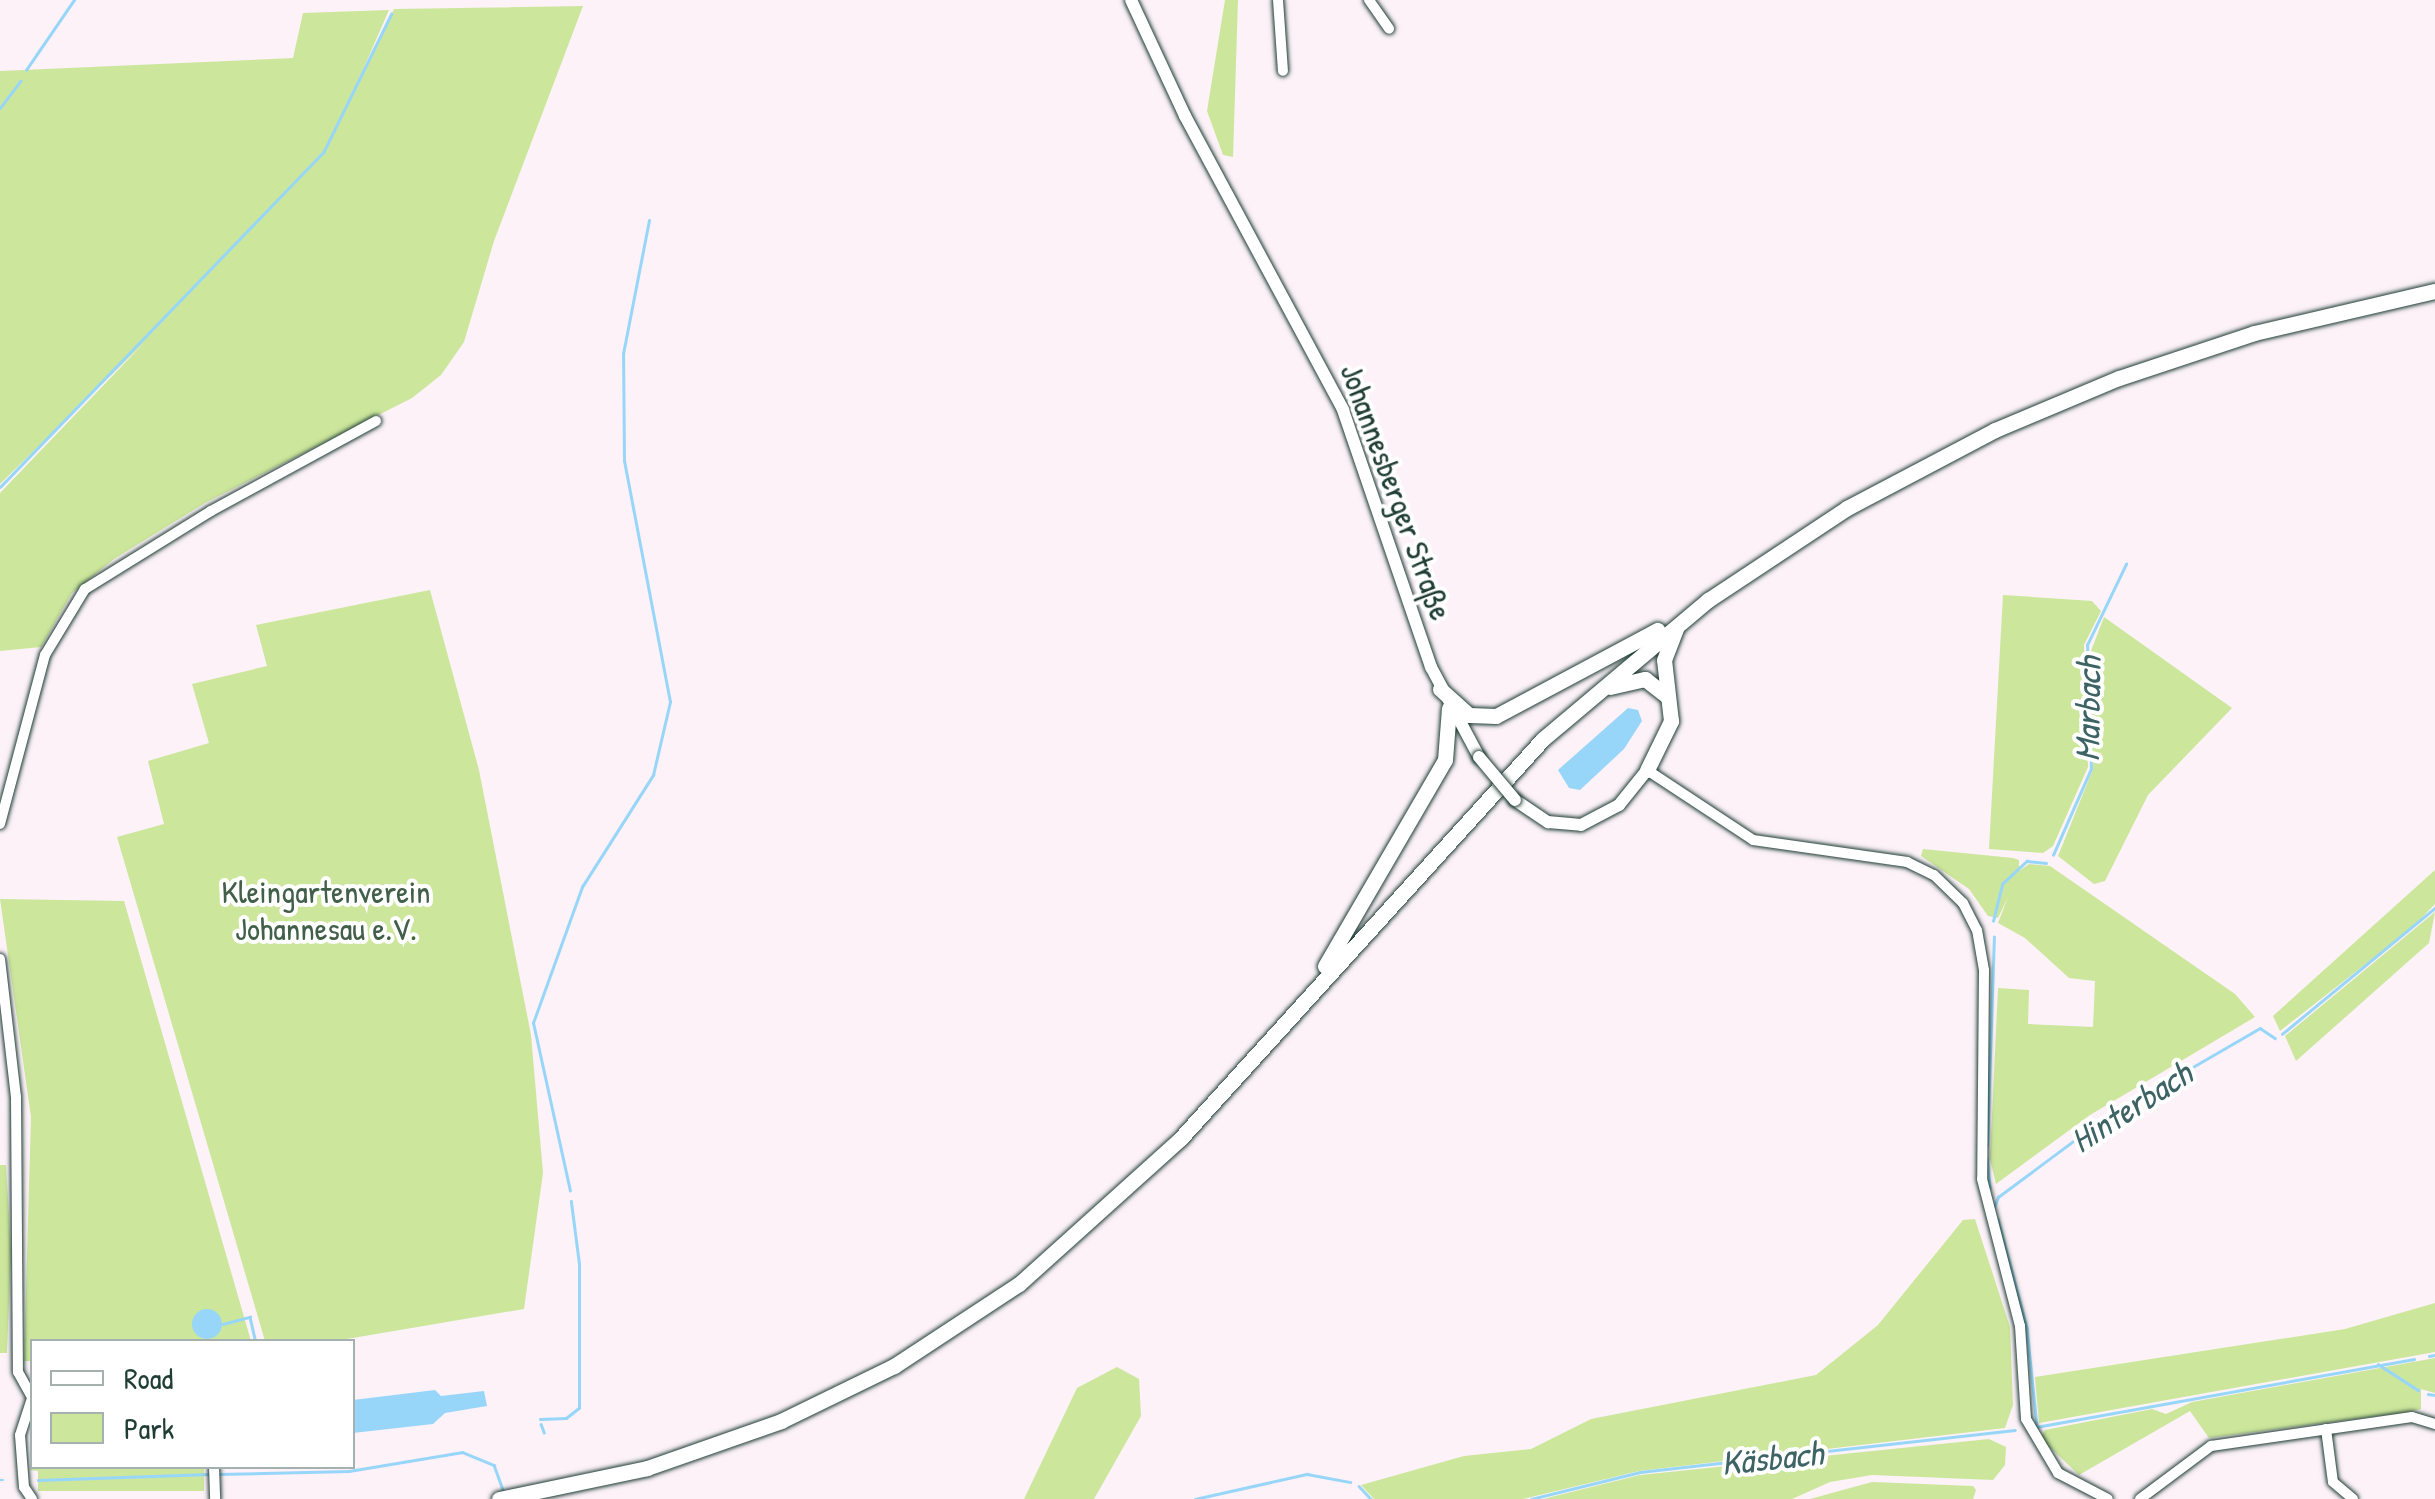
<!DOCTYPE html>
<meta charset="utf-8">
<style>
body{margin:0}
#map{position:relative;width:2435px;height:1499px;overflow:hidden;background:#fcf2f8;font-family:"Patrick Hand",sans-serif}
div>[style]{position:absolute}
.green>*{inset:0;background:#cce69c}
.water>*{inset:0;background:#98d6f9}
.round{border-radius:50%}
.stream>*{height:2.5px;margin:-1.25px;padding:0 1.25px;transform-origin:1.25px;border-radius:1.25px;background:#98d6f9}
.roads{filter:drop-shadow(0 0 2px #1f3d34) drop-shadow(0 0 2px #1f3d34)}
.minor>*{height:10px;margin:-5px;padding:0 5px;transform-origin:5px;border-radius:5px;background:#fff}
.tertiary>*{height:12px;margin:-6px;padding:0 6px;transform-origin:6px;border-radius:6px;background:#fff}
.primary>*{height:15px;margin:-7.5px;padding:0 7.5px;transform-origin:7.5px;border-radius:7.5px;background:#fff}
.bridges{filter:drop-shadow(0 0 2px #1f3d34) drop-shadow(0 0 2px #1f3d34)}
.tertiary-bridge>*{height:12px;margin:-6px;padding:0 6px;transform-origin:6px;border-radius:6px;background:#fff}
span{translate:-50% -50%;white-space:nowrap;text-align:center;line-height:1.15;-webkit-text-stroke:8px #fff;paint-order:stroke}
.street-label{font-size:32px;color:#1f3d34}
.park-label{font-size:32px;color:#425f49}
.water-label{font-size:35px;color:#3d6365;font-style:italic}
.legend{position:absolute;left:30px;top:1339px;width:325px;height:130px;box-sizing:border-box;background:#fff;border:2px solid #a5b1ae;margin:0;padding:12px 18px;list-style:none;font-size:30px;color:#1f3d34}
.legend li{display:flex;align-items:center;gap:20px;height:50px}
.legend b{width:50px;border:2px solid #a5b1ae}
</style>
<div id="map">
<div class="green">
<div style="clip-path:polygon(1225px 0,1238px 0,1233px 157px,1223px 155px,1207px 111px)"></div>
<div style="clip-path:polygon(583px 6px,494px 241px,464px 342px,441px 375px,412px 398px,205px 503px,114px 559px,72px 593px,41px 647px,0 651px,0 493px,145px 342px,0 484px,0 71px,293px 58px,303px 13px,389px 10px,345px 111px,394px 9px)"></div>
<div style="clip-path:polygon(430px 590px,479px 770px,531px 1035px,543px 1173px,524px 1309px,335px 1341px,265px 1341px,117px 837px,164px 824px,148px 761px,209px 743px,192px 684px,267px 666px,256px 625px)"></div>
<div style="clip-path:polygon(2003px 595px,2092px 601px,2101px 611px,2084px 645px,2088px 767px,2053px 846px,2043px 853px,1989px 849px)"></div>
<div style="clip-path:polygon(2104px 617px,2232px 708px,2148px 795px,2105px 881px,2094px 884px,2058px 856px,2093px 769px,2089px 656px)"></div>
<div style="clip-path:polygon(1923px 849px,2013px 858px,2019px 860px,2019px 871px,2029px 864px,2050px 866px,2235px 994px,2255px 1017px,2090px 1115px,1996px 1184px,1990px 1159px,1998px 988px,2029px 990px,2028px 1024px,2093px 1027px,2095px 981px,2069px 978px,2025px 938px,1998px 923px,2008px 897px,1998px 918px,1988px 916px,1969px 889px,1921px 856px)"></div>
<div style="clip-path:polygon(2435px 870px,2435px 904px,2413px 927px,2280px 1031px,2273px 1016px)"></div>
<div style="clip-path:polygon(0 899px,124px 901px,251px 1341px,32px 1342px,32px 1361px,24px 1361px,31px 1117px)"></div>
<div style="clip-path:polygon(2435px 912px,2429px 943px,2296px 1061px,2285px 1036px)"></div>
<div style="clip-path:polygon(0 1165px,6px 1165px,11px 1250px,7px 1353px,0 1353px)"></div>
<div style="clip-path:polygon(1975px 1219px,2010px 1327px,2013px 1405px,2005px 1428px,1639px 1471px,1523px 1499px,1374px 1499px,1361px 1485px,1464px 1456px,1531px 1449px,1591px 1419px,1816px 1375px,1878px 1325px,1963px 1220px)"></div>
<div style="clip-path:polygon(2435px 1303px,2435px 1352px,2039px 1423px,2035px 1377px,2345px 1329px)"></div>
<div style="clip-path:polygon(2435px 1358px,2435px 1393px,2421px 1389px,2421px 1409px,2408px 1412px,2209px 1438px,2190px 1411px,2079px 1475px,2040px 1438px,2045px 1430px,2152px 1409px,2166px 1414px,2192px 1402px)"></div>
<div style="clip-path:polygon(1117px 1367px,1139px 1379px,1141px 1416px,1094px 1499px,1024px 1499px,1077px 1388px)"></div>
<div style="clip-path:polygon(32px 1421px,32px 1466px,204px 1467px,204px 1491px,38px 1491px,38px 1471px,30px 1470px)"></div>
<div style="clip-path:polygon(1989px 1439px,2006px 1447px,2005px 1465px,1993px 1480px,1872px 1475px,1830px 1482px,1792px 1499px,1543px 1499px,1640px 1475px)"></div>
<div style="clip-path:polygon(1872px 1482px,1973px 1486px,1976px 1490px,1973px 1499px,1810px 1499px)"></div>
</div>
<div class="water">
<div style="clip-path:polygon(1628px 708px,1638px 710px,1642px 721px,1624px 749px,1580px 790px,1569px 788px,1558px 770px)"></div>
<div class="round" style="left:192px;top:1309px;width:30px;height:30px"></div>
<div style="clip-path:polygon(435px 1390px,441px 1396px,484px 1391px,487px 1406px,445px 1413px,433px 1424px,353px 1433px,353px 1400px)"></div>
</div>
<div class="stream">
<div style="left:26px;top:70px;width:85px;rotate:-55.6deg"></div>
<div style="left:0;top:108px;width:34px;rotate:-53deg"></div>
<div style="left:0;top:487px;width:465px;rotate:-46deg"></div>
<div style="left:323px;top:153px;width:155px;rotate:-63.9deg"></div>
<div style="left:2053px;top:855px;width:94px;rotate:-66.2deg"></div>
<div style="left:2091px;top:769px;width:124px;rotate:-91.8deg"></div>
<div style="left:2087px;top:645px;width:90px;rotate:-64.3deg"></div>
<div style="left:1993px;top:921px;width:38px;rotate:-76deg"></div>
<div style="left:2002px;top:884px;width:34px;rotate:-43deg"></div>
<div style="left:2027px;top:861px;width:19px;rotate:6deg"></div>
<div style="left:2282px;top:1034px;width:198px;rotate:-39.5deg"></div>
<div style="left:1987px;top:1146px;width:209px;rotate:-88.1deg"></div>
<div style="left:1987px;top:1158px;width:30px;rotate:84deg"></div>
<div style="left:570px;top:1191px;width:172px;rotate:-102.4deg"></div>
<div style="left:533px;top:1023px;width:145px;rotate:-70.2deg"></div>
<div style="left:582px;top:887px;width:133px;rotate:-57.6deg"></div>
<div style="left:653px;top:775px;width:75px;rotate:-76.9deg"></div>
<div style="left:670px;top:702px;width:245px;rotate:-100.8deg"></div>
<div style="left:624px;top:461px;width:107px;rotate:-90.5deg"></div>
<div style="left:623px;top:354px;width:136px;rotate:-79deg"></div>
<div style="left:1994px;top:1207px;width:11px;rotate:-68deg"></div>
<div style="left:1998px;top:1197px;width:131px;rotate:-36.6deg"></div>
<div style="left:2103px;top:1119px;width:181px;rotate:-30.1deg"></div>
<div style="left:2260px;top:1028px;width:18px;rotate:34deg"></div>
<div style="left:1998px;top:1219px;width:113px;rotate:75.1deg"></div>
<div style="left:2027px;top:1328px;width:100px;rotate:84.2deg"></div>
<div style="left:223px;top:1324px;width:28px;rotate:-15deg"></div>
<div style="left:250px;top:1317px;width:26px;rotate:77deg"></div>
<div style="left:2429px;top:1356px;width:6px;rotate:-9deg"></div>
<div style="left:2378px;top:1364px;width:48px;rotate:33deg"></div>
<div style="left:2428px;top:1394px;width:7px;rotate:8deg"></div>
<div style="left:540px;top:1419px;width:26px;rotate:-2deg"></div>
<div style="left:566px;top:1418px;width:16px;rotate:-38deg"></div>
<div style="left:579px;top:1408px;width:144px;rotate:-90deg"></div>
<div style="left:579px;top:1264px;width:63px;rotate:-97.4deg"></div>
<div style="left:541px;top:1424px;width:9px;rotate:69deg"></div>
<div style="left:2036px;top:1427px;width:384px;rotate:-10.2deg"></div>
<div style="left:218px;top:1474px;width:131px;rotate:-1.3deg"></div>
<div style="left:349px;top:1471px;width:115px;rotate:-9.5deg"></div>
<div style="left:462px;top:1452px;width:35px;rotate:22deg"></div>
<div style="left:494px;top:1465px;width:30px;rotate:70deg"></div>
<div style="left:0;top:1480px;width:3px"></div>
<div style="left:38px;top:1480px;width:172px;rotate:-2deg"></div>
<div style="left:1359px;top:1486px;width:18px;rotate:47deg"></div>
<div style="left:1195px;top:1499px;width:115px;rotate:-12.6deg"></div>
<div style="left:1307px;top:1474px;width:44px;rotate:10.5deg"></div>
<div style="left:1531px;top:1499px;width:112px;rotate:-13.9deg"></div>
<div style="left:1640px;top:1472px;width:377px;rotate:-6.4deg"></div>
</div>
<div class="roads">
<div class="minor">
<div style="left:1278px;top:0;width:71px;rotate:86deg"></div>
<div style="left:1369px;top:0;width:35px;rotate:55deg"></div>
<div style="left:1647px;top:770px;width:127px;rotate:33.4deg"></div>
<div style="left:1753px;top:840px;width:156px;rotate:8.1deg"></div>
<div style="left:1907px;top:862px;width:30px;rotate:26deg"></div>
<div style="left:1934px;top:875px;width:40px;rotate:44deg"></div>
<div style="left:1963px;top:903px;width:30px;rotate:63deg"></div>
<div style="left:1977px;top:930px;width:41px;rotate:80.1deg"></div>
<div style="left:1984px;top:970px;width:209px;rotate:90.5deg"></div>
<div style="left:1982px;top:1179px;width:152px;rotate:75.5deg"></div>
<div style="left:2020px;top:1326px;width:93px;rotate:86.3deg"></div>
<div style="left:2026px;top:1419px;width:63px;rotate:59.3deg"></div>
<div style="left:2058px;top:1473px;width:56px;rotate:27.5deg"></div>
<div style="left:0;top:824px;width:175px;rotate:-75.1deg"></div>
<div style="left:45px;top:655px;width:77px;rotate:-58.8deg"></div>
<div style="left:85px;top:589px;width:148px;rotate:-31.8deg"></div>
<div style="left:211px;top:511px;width:188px;rotate:-28.6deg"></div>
<div style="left:0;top:959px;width:139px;rotate:83.4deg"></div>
<div style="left:16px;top:1097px;width:275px;rotate:89.6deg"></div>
<div style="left:18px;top:1372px;width:29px;rotate:61deg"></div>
<div style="left:2326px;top:1429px;width:53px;rotate:82.5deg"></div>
<div style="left:2333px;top:1482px;width:26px;rotate:40deg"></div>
<div style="left:214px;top:1466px;width:33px;rotate:88deg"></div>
<div style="left:32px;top:1499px;width:14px;rotate:-124deg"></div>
<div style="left:24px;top:1487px;width:52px;rotate:-94.4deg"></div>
<div style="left:20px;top:1435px;width:40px;rotate:-72deg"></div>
<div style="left:2140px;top:1499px;width:89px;rotate:-36.7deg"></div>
<div style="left:2211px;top:1446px;width:203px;rotate:-8.2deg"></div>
<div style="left:2412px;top:1417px;width:24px;rotate:17deg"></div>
</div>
<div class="tertiary">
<div style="left:1131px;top:0;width:128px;rotate:65deg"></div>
<div style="left:1185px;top:116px;width:334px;rotate:61.7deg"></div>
<div style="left:1343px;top:410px;width:272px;rotate:71.1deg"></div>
<div style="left:1431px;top:667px;width:102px;rotate:61.9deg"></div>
<div style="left:1515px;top:800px;width:40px;rotate:34deg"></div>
<div style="left:1548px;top:822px;width:33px;rotate:5deg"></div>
<div style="left:1581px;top:825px;width:43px;rotate:-27.8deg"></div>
<div style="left:1619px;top:805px;width:45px;rotate:-51.3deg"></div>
</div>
<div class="primary">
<div style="left:1610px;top:687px;width:36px;rotate:-13deg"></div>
<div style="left:1645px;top:679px;width:29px;rotate:38deg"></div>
<div style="left:1440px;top:689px;width:39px;rotate:42deg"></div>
<div style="left:1469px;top:715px;width:27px;rotate:2deg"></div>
<div style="left:1496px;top:716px;width:183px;rotate:-28.1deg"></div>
<div style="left:1647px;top:770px;width:55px;rotate:-63.9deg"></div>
<div style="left:1671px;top:721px;width:61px;rotate:-96.5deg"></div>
<div style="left:1664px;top:660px;width:34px;rotate:-69deg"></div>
<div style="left:1325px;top:966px;width:238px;rotate:-59.8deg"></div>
<div style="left:1445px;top:760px;width:52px;rotate:-85.6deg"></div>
<div style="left:499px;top:1499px;width:151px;rotate:-11.8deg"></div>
<div style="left:647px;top:1468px;width:142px;rotate:-19.3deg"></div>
<div style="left:781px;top:1421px;width:126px;rotate:-26deg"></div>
<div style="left:894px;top:1366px;width:149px;rotate:-33.3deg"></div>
<div style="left:1019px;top:1284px;width:217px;rotate:-42deg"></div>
<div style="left:1180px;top:1139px;width:540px;rotate:-47.78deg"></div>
<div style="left:1543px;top:739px;width:216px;rotate:-40.1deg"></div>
<div style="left:1708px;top:600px;width:167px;rotate:-33.5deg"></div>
<div style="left:1847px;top:508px;width:167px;rotate:-27.8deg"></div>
<div style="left:1995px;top:430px;width:134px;rotate:-22.8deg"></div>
<div style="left:2119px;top:378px;width:142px;rotate:-18.4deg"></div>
<div style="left:2254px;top:333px;width:186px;rotate:-13.1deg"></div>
</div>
</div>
<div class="bridges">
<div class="tertiary-bridge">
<div style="left:1479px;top:757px;width:56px;rotate:50.1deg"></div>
</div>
</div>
<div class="street-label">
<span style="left:1396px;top:492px;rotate:70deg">Johannesberger Straße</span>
</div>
<div class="park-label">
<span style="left:326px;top:911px">Kleingartenverein<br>Johannesau e.V.</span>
</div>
<div class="water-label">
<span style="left:2088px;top:709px;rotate:-89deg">Marbach</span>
<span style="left:2131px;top:1107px;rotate:-33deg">Hinterbach</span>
<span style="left:1772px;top:1458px;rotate:-6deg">Käsbach</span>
</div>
<ul class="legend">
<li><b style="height:12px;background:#fff"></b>Road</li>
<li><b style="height:28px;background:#cce69c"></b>Park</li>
</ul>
</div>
